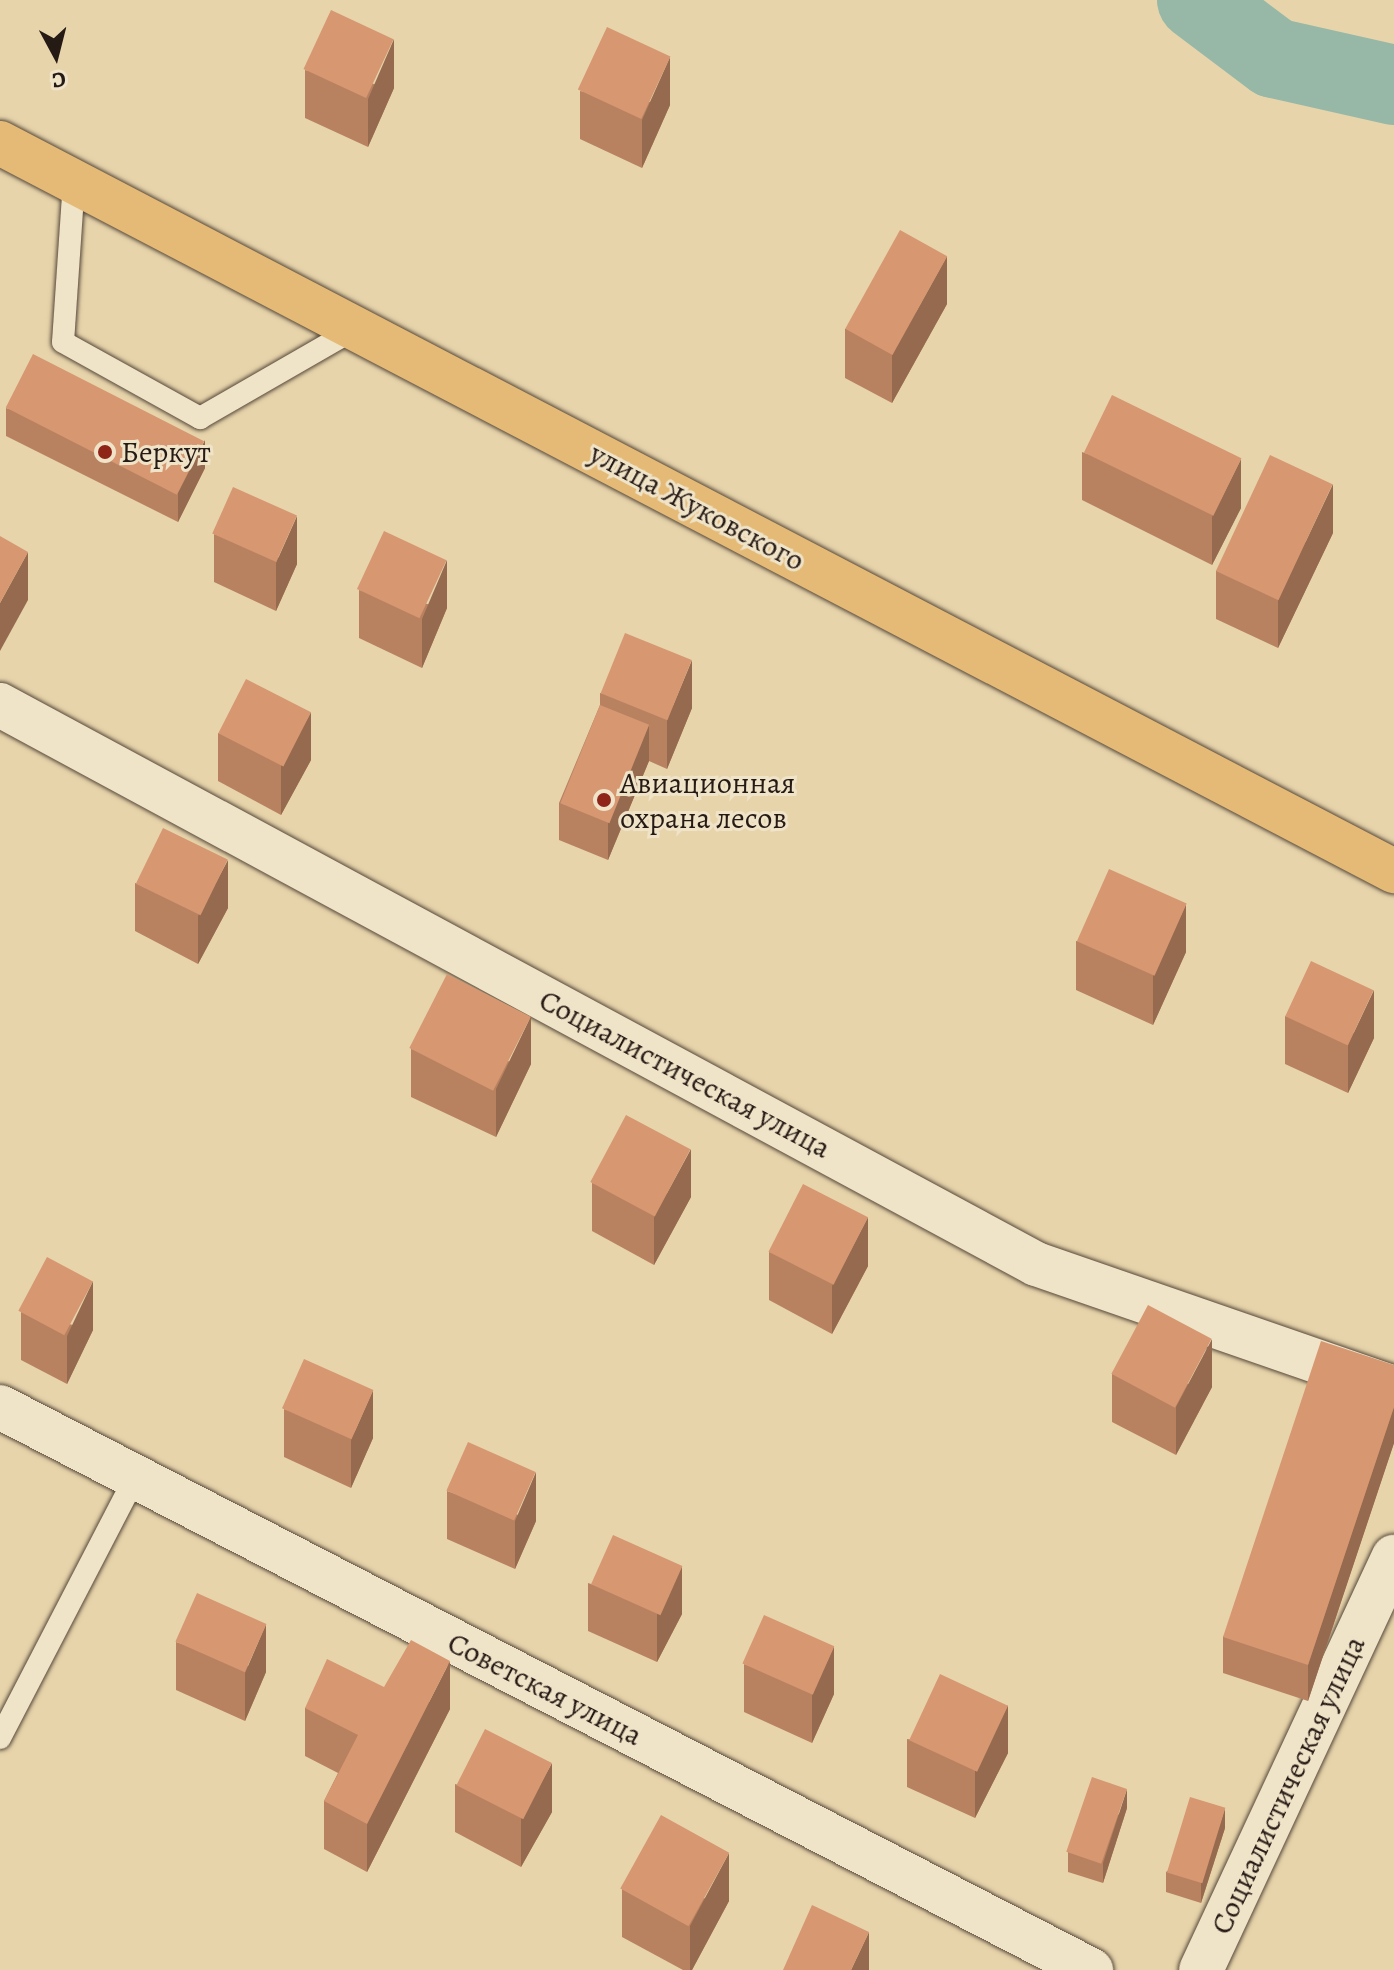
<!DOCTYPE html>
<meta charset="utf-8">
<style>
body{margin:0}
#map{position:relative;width:1394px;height:1970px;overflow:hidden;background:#e7d4ab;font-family:Alegreya,serif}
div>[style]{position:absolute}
.river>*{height:80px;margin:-40px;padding:0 40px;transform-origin:40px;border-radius:40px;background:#97b8a7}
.roads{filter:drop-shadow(0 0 2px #56483a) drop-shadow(0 0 2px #56483a)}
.service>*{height:22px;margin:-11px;padding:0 11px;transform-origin:11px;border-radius:11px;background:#efe3c8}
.minor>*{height:44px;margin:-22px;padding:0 22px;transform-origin:22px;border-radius:22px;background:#efe3c8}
.primary>*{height:44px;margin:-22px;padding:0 22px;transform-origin:22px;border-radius:22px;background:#e4ba76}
.wall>*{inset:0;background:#b88261}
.shaded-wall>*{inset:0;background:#966a4f}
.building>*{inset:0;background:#d69771;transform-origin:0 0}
.dots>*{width:22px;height:22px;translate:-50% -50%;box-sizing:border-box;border:4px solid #efe3c8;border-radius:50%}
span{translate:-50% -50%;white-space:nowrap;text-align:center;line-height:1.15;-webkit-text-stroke:6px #efe3c8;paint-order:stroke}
.poi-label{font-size:30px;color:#261a15}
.left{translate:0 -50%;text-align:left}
.street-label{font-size:30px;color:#261a15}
.north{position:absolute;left:16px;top:16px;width:80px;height:80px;-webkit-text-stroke:6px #efe3c8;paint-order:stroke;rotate:173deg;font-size:22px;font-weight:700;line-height:32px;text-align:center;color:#261a15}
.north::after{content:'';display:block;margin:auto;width:28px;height:36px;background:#261a15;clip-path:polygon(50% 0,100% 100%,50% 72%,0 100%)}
</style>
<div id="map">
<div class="river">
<div style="left:1197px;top:0;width:96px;rotate:37deg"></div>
<div style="left:1274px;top:58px;width:123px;rotate:12.7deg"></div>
</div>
<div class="roads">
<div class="service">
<div style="left:74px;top:181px;width:161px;rotate:93.9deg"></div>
<div style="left:63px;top:342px;width:157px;rotate:29deg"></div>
<div style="left:200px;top:418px;width:179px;rotate:-29.9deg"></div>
<div style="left:0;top:1738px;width:293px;rotate:-62.6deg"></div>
</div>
<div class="minor">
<div style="left:0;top:705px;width:1177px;rotate:28.35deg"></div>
<div style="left:1036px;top:1264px;width:379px;rotate:19.1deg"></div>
<div style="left:0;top:1407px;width:1228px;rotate:27.3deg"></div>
<div style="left:1201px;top:1970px;width:456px;rotate:-65deg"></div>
</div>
<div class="primary">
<div style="left:0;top:143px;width:1573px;rotate:27.58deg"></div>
</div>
</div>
<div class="wall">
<div style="clip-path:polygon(305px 70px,394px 88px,368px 147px,305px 118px)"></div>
<div style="clip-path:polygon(580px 91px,670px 105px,642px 168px,580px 139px)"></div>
<div style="clip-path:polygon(947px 304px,892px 403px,845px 378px,845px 329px)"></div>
<div style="clip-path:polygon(6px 408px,205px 468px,178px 522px,6px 436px)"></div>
<div style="clip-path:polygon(1082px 452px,1241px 508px,1212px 565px,1082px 500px)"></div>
<div style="clip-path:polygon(1333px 533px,1278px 648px,1216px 619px,1216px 571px)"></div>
<div style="clip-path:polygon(214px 534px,297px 564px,276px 611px,214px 582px)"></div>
<div style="clip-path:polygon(359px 590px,447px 608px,422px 668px,359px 638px)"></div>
<div style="clip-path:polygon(600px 693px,692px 708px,667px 769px,649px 761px,608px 860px,559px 840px,559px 803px,600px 705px)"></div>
<div style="clip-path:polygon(218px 733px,311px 760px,281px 815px,218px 781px)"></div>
<div style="clip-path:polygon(135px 883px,228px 908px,198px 964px,135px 931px)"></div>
<div style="clip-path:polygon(1076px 941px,1186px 952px,1153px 1025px,1076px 990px)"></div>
<div style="clip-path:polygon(1285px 1016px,1374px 1038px,1348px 1093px,1285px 1064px)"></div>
<div style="clip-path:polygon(411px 1049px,531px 1064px,496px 1137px,411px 1097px)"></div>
<div style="clip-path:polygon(592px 1183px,691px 1197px,654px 1265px,592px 1231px)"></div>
<div style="clip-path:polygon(769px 1252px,868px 1266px,832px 1334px,769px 1300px)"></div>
<div style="clip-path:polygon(21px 1312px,93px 1330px,67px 1384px,21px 1360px)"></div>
<div style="clip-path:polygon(1394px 1365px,1394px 1443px,1308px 1701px,1223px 1673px,1223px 1637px)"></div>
<div style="clip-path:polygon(1112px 1374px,1212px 1387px,1176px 1455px,1112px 1422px)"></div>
<div style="clip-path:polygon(284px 1409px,373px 1438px,351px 1488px,284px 1457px)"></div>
<div style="clip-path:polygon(447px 1491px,536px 1521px,515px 1569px,447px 1539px)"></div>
<div style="clip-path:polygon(588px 1583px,682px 1614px,657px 1662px,588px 1631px)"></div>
<div style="clip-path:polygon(176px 1642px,266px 1672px,245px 1721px,176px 1690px)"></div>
<div style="clip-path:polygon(744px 1664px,834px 1694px,812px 1743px,744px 1712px)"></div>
<div style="clip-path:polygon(384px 1687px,450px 1709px,367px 1872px,324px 1849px,324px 1801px,338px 1773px,305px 1756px,305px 1708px)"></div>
<div style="clip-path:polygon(907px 1739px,1008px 1753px,975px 1818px,907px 1787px)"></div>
<div style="clip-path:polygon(455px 1784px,552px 1812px,521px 1867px,455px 1832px)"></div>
<div style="clip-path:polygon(1127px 1808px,1103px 1883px,1068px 1872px,1068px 1852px)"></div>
<div style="clip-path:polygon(1225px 1828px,1201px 1903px,1166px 1892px,1166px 1872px)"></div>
<div style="clip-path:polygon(622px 1889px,729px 1901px,692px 1970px,683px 1970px,622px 1937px)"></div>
</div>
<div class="shaded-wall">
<div style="clip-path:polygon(394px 39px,394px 88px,368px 147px,368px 99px)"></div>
<div style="clip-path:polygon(670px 57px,670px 105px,642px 168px,642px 120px)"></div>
<div style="clip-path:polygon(947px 256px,947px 304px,892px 403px,892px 355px)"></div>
<div style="clip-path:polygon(205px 440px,205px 468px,178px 522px,178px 493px)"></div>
<div style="clip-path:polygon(1241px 459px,1241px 508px,1212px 565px,1212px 517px)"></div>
<div style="clip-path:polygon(1333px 484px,1333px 533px,1278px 648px,1278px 600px)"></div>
<div style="clip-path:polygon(297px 516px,297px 564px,276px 611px,276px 563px)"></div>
<div style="clip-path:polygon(28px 552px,28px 600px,0 651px,0 603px)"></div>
<div style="clip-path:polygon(447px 560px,447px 608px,422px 668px,422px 619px)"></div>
<div style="clip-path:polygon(692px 660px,692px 708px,667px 769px,667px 720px)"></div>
<div style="clip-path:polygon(311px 712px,311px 760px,281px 815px,281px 766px)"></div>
<div style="clip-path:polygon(649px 725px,649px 761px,608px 860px,608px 823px)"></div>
<div style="clip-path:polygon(228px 860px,228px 908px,198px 964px,198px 916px)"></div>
<div style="clip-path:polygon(1186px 904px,1186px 952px,1153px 1025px,1153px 976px)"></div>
<div style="clip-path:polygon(1374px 990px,1374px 1038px,1348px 1093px,1348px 1045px)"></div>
<div style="clip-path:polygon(531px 1016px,531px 1064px,496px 1137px,496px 1089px)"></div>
<div style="clip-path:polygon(691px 1149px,691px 1197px,654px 1265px,654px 1217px)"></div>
<div style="clip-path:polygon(868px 1217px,868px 1266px,832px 1334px,832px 1286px)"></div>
<div style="clip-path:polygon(93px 1281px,93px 1330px,67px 1384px,67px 1336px)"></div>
<div style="clip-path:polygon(1212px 1339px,1212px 1387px,1176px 1455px,1176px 1407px)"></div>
<div style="clip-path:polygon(373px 1390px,373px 1438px,351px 1488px,351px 1440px)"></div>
<div style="clip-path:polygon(1394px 1407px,1394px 1443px,1308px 1701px,1308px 1665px)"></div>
<div style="clip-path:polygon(536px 1472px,536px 1521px,515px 1569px,515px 1521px)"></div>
<div style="clip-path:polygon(682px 1566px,682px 1614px,657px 1662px,657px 1614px)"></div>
<div style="clip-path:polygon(266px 1624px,266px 1672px,245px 1721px,245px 1673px)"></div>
<div style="clip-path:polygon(834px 1646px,834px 1694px,812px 1743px,812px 1694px)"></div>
<div style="clip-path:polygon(450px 1661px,450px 1709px,367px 1872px,367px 1824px)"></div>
<div style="clip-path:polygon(1008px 1705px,1008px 1753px,975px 1818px,975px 1770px)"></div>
<div style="clip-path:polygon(552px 1763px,552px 1812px,521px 1867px,521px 1819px)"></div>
<div style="clip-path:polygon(1127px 1789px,1127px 1808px,1103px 1883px,1103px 1863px)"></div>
<div style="clip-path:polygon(1225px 1808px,1225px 1828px,1201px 1903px,1201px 1883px)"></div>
<div style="clip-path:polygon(729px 1853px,729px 1901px,692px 1970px,690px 1970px,690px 1926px)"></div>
<div style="clip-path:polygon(869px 1932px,869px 1970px,851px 1970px)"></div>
</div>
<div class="building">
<div style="left:331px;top:10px;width:69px;height:65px;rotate:25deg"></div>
<div style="left:607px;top:27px;width:70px;height:69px;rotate:25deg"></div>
<div style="left:900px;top:230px;width:54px;height:113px;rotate:29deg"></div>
<div style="left:33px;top:354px;width:192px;height:60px;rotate:27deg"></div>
<div style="left:1112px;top:395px;width:144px;height:64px;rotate:26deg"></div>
<div style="left:1270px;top:455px;width:69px;height:128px;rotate:25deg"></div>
<div style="left:233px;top:487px;width:70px;height:51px;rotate:24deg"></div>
<div style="left:384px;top:531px;width:69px;height:64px;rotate:25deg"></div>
<div style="clip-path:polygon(0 536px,28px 552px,0 603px)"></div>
<div style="left:625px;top:633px;width:72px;height:65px;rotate:22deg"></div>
<div style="left:246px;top:679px;width:73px;height:61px;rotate:27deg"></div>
<div style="left:600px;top:705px;width:53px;height:106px;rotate:22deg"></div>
<div style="left:163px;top:828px;width:72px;height:62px;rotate:26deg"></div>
<div style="left:1109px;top:869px;width:85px;height:79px;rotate:24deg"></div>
<div style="left:1311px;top:961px;width:69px;height:61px;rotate:25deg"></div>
<div style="left:447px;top:974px;width:94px;height:83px;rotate:27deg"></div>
<div style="left:626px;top:1115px;width:73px;height:76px;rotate:28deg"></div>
<div style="left:803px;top:1184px;width:73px;height:76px;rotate:27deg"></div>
<div style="left:47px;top:1257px;width:52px;height:61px;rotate:28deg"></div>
<div style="left:1148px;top:1305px;width:72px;height:78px;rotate:28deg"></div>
<div style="clip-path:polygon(1321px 1341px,1394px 1365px,1394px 1407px,1308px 1665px,1223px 1637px)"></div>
<div style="left:304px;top:1359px;width:76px;height:54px;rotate:24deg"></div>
<div style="left:468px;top:1442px;width:74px;height:53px;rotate:24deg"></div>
<div style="left:613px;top:1535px;width:76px;height:54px;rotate:24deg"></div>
<div style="left:197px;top:1593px;width:76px;height:53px;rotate:24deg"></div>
<div style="left:764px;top:1615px;width:77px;height:53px;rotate:24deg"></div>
<div style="clip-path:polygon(411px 1640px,450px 1661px,367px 1824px,324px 1801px,358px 1735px,305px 1708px,327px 1659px,384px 1687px)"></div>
<div style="left:940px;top:1674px;width:75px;height:73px;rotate:25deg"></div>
<div style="left:485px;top:1729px;width:75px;height:63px;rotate:27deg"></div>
<div style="left:1092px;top:1777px;width:37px;height:79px;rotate:19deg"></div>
<div style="left:1190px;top:1797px;width:37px;height:79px;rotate:17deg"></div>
<div style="left:661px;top:1815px;width:78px;height:84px;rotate:29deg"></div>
<div style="clip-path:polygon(812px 1905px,869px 1932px,851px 1970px,783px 1970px)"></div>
</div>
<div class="dots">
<div style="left:105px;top:452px;background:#8f2418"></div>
<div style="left:604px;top:800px;background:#8f2418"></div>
</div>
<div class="poi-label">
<span class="left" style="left:121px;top:452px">Беркут</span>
<span class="left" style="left:620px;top:800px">Авиационная<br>охрана лесов</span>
</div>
<div class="street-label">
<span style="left:697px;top:507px;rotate:28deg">улица Жуковского</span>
<span style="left:685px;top:1074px;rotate:28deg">Социалистическая улица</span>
<span style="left:545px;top:1689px;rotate:27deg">Советская улица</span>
<span style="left:1288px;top:1785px;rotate:-65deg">Социалистическая улица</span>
</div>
<div class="north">С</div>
</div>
